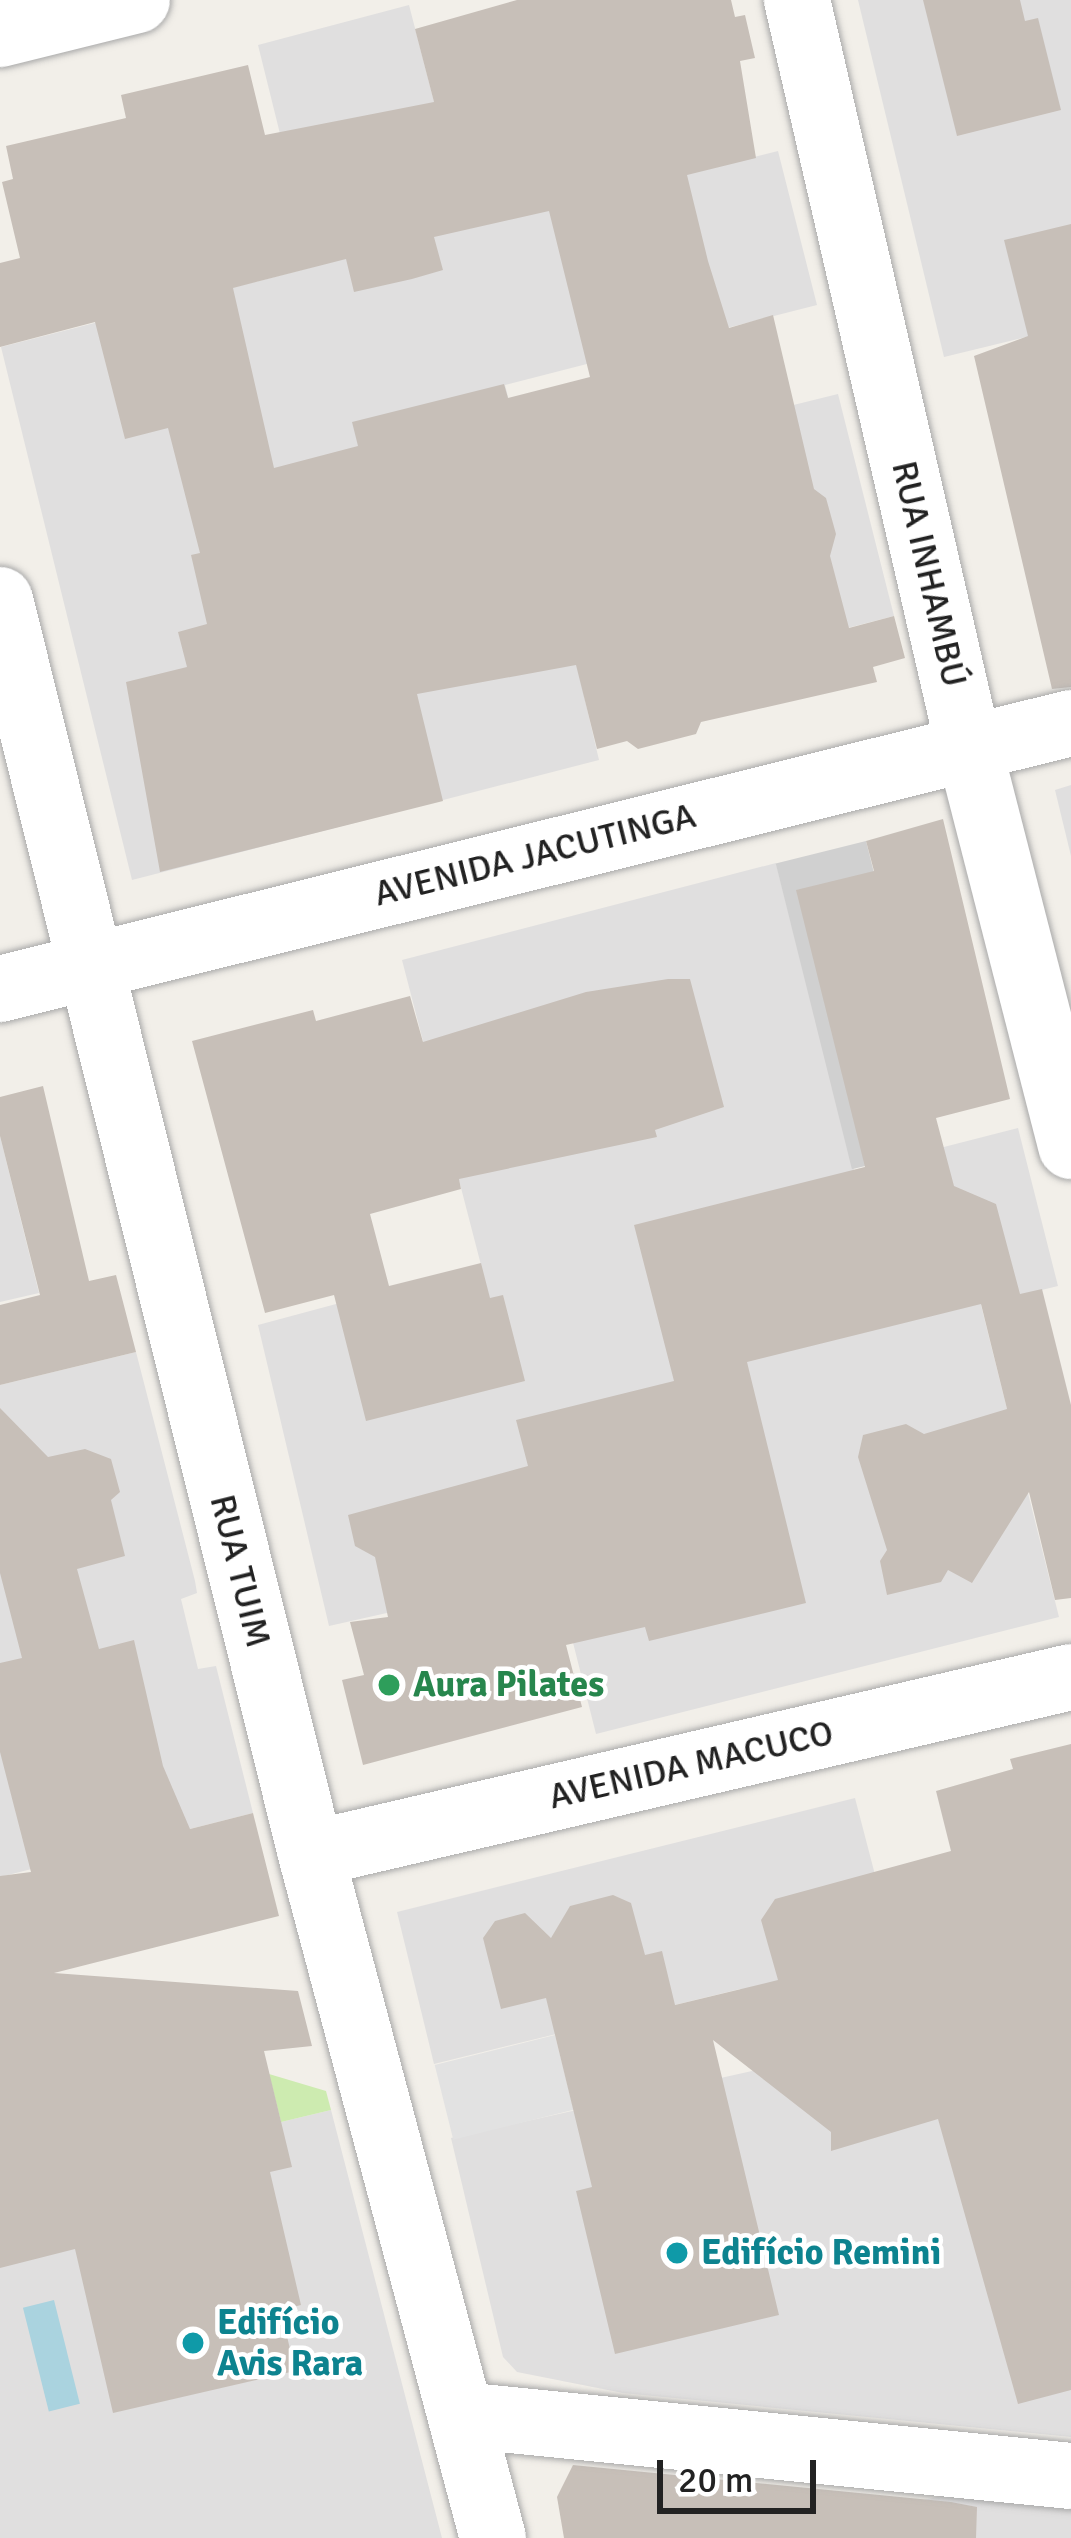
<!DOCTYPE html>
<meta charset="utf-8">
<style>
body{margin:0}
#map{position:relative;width:1071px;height:2538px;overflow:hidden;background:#f2efe9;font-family:Signika,sans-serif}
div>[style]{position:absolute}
.residential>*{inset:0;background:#e0dfdf}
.religious>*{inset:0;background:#d0d0d0;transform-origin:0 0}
.grass>*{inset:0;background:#cdebb0}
.parking>*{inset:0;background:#e2e2e2;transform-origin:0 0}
.water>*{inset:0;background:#aad3df;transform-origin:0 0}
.building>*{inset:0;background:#c7bfb8}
.roads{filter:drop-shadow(0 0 3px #a9a9a9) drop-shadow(0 0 3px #a9a9a9)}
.minor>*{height:66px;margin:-33px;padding:0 33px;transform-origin:33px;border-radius:33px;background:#fff}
.dots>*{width:33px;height:33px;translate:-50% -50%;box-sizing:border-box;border:6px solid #fff;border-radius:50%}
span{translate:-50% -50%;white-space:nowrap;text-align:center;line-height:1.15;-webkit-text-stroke:9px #fff;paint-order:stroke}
.street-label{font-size:36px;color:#222}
.leisure-label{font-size:36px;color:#27864d;font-weight:700}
.left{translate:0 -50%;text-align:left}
.culture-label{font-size:36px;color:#0d838f;font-weight:700}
.scale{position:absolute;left:657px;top:2460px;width:159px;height:54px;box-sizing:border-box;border:6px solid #222;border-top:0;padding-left:15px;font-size:36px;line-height:42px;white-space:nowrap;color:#222;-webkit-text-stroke:9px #fff;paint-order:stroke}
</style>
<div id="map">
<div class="residential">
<div style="clip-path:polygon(858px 0,1071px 0,1071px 326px,944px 357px)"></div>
<div style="clip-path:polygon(409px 5px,467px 229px,778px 151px,817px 305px,505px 385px,527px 471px,838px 394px,894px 616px,584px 696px,599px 760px,132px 880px,1px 347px,313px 267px,258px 45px)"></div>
<div style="clip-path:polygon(1071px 785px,1071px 856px,1055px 790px)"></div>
<div style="clip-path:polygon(776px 863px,854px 1170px,1018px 1128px,1058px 1286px,981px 1305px,1059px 1617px,596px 1734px,556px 1575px,329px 1626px,258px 1325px,481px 1265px,402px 960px)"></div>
<div style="clip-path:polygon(0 1136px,39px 1293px,0 1302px)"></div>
<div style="clip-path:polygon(136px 1352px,195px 1581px,197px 1593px,181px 1599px,198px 1669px,216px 1666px,253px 1813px,0 1877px,0 1385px)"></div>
<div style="clip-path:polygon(855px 1798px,903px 1982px,1071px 1945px,1071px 2437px,623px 2393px,517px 2372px,503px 2357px,451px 2138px,761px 2069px,740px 1989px,434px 2064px,397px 1912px)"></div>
<div style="clip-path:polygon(0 1992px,281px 2122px,331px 2110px,442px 2538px,0 2538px)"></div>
<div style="clip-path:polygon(949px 2494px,1071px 2508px,1071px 2538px,765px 2538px)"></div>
</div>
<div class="religious">
<div style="left:866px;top:841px;width:315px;height:93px;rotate:76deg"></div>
</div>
<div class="grass">
<div style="clip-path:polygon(269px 2074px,326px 2091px,331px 2110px,281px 2122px)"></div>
</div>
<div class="parking">
<div style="left:555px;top:2035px;width:77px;height:124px;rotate:76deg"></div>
</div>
<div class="water">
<div style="left:54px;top:2300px;width:107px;height:32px;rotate:76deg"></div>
</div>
<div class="building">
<div style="clip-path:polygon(evenodd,517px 0,731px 0,735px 17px,745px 15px,755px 58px,740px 61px,756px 158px,687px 175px,708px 261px,729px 328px,773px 315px,814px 489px,826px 498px,836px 534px,830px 556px,849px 628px,894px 616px,905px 658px,873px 667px,877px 682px,701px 722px,696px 734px,638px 749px,627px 741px,597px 749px,576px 665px,417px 694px,443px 801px,160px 872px,126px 682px,187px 667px,178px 632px,207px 624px,191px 555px,200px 553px,168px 428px,125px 439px,95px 322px,0 347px,0 263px,20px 258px,2px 182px,13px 179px,6px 146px,126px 118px,121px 95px,248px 65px,265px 135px,434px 102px,415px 29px,517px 0,549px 211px,590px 377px,508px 398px,504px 384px,352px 422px,358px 446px,274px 468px,233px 288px,346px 259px,354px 292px,412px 279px,443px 270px,434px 237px,549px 211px)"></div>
<div style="clip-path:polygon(923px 0,1020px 0,1025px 21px,1038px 18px,1061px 110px,957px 136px)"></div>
<div style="clip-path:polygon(1071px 224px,1071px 687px,1052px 689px,974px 356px,1028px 336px,1004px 240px)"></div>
<div style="clip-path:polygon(943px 819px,1010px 1099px,936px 1118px,954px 1186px,996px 1204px,1020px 1294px,1042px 1289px,1071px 1405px,1071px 1598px,1055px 1600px,1029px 1492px,972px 1583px,948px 1570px,941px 1582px,887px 1595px,880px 1561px,887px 1550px,858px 1457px,863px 1435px,906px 1424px,924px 1434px,1007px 1409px,981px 1304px,747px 1362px,806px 1603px,649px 1641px,645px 1627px,566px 1645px,582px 1707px,363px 1765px,342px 1680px,364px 1675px,350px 1622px,388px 1617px,375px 1557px,355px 1546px,348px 1515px,528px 1466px,516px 1420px,674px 1381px,634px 1225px,865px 1167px,796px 890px,874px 871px,866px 841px)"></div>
<div style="clip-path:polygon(668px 979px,690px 979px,724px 1107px,655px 1130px,657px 1137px,459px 1179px,461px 1189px,370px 1214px,389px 1286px,481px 1263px,490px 1298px,503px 1295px,525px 1381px,366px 1421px,334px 1295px,265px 1313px,192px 1041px,313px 1010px,316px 1021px,410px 996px,423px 1042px,586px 992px)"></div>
<div style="clip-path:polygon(43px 1086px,89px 1281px,116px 1275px,136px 1352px,0 1385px,0 1305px,40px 1295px,0 1136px,0 1097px)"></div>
<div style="clip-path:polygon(0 1408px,48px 1457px,85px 1449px,111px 1459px,120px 1492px,111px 1500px,125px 1556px,77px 1569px,99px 1649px,134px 1640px,163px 1766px,190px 1829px,253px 1813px,279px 1916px,54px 1973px,298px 1991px,312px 2046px,264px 2051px,292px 2167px,270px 2172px,301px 2305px,281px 2310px,295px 2371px,113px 2413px,75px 2249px,0 2268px,0 1876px,31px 1872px,0 1752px,0 1663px,22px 1658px,0 1573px)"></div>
<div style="clip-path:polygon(1071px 1744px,1071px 2390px,1018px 2404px,938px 2119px,831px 2151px,831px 2132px,713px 2040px,779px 2315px,615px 2354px,576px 2191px,592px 2187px,546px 1998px,501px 2009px,483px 1938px,495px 1921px,525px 1913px,551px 1938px,570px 1906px,613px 1895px,631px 1903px,645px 1955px,662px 1951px,675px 2005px,778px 1980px,761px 1920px,775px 1899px,951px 1851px,936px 1791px,1013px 1769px,1010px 1759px)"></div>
<div style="clip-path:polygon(573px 2465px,951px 2502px,977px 2507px,976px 2538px,564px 2538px,557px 2497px)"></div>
</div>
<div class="roads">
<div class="minor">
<div style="left:797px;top:0;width:768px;rotate:77.05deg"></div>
<div style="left:969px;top:748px;width:411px;rotate:75.6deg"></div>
<div style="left:0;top:34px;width:141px;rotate:-13.9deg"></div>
<div style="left:0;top:600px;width:1292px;rotate:76.07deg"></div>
<div style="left:311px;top:1854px;width:708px;rotate:75.1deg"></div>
<div style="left:0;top:989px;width:1104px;rotate:-13.95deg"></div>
<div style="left:311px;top:1854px;width:780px;rotate:-13.11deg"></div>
<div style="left:461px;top:2415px;width:613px;rotate:5.71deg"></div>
</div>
</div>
<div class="dots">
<div style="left:389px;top:1685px;background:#2e9e5b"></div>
<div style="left:677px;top:2253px;background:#0f9aa8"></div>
<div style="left:193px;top:2343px;background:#0f9aa8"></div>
</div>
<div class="street-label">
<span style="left:929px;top:574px;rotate:77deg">RUA INHAMBÚ</span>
<span style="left:535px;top:855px;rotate:-14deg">AVENIDA JACUTINGA</span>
<span style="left:240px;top:1571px;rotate:76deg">RUA TUIM</span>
<span style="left:691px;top:1765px;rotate:-13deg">AVENIDA MACUCO</span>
</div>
<div class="leisure-label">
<span class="left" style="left:413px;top:1685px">Aura Pilates</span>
</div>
<div class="culture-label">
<span class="left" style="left:701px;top:2253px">Edifício Remini</span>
<span class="left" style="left:217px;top:2343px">Edifício<br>Avis Rara</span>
</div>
<div class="scale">20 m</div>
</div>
